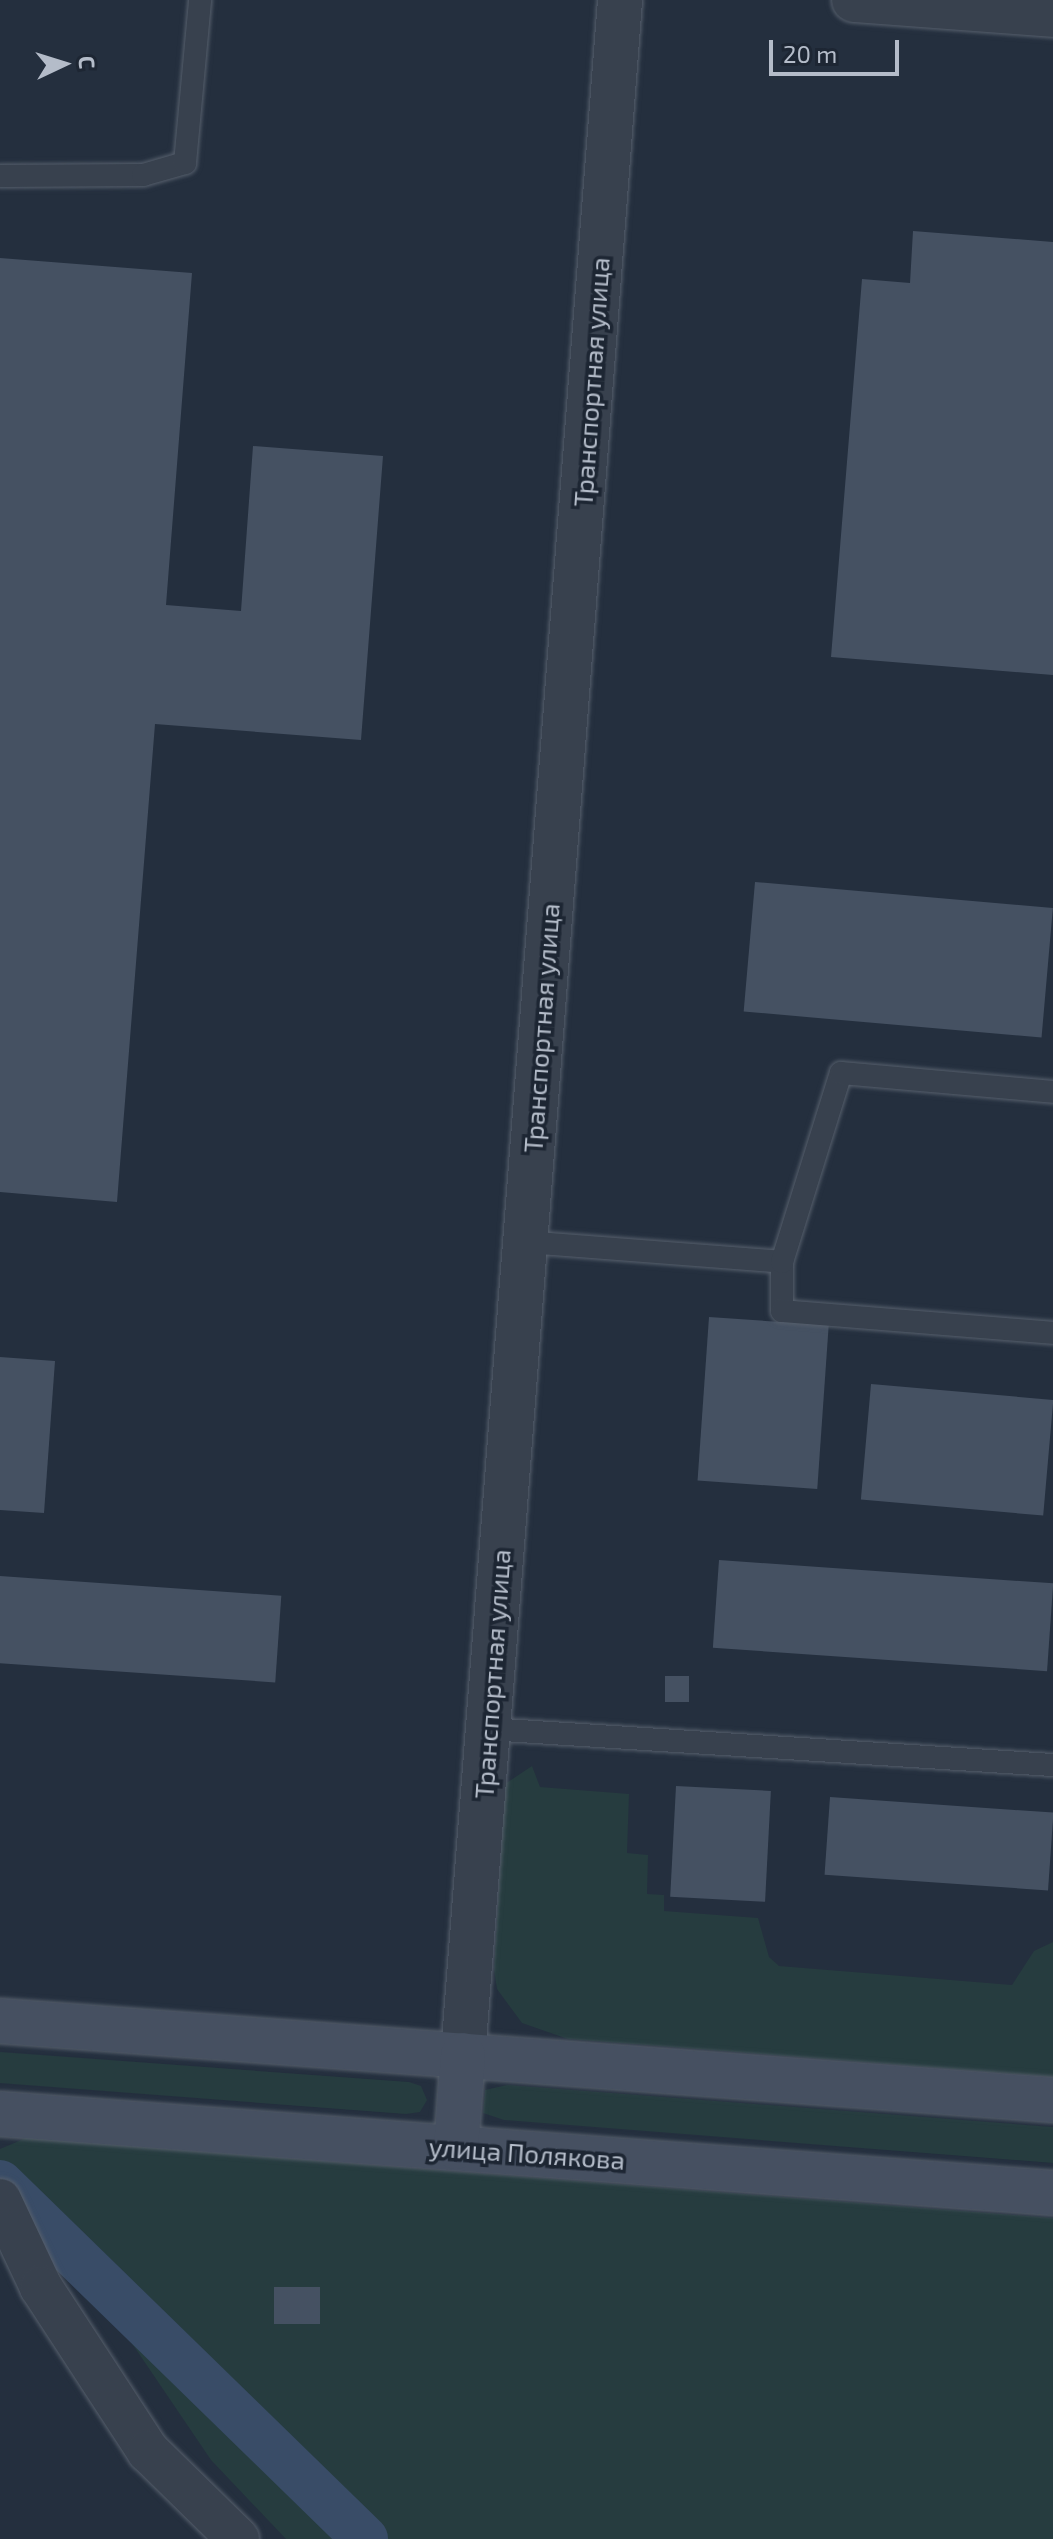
<!DOCTYPE html>
<meta charset="utf-8">
<style>
body{margin:0}
#map{position:relative;width:1053px;height:2539px;overflow:hidden;background:#242f3e;font-family:"Exo 2",sans-serif}
div>[style]{position:absolute}
.green>*{inset:0;background:#263c3f}
.canal>*{height:46px;margin:-23px;padding:0 23px;transform-origin:23px;border-radius:23px;background:#394c67}
.building>*{inset:0;background:#455162;transform-origin:0 0}
.roads{filter:drop-shadow(0 0 2px #565f6c) drop-shadow(0 0 2px #565f6c)}
.service>*{height:22px;margin:-11px;padding:0 11px;transform-origin:11px;border-radius:11px;background:#38414e}
.minor>*{height:42px;margin:-21px;padding:0 21px;transform-origin:21px;border-radius:21px;background:#38414e}
.tertiary>*{height:44px;margin:-22px;padding:0 22px;transform-origin:22px;border-radius:22px;background:#38414e}
.secondary>*{height:44px;margin:-22px;padding:0 22px;transform-origin:22px;border-radius:22px;background:#465061}
span{translate:-50% -50%;white-space:nowrap;text-align:center;line-height:1.15;-webkit-text-stroke:7px #1d2633;paint-order:stroke}
.street-label{font-size:26px;color:#b4bcc9}
.north{position:absolute;left:24px;top:24px;width:80px;height:80px;-webkit-text-stroke:6px #1d2633;paint-order:stroke;rotate:86deg;font-size:22px;font-weight:700;line-height:32px;text-align:center;color:#b4bcc9}
.north::after{content:'';display:block;margin:auto;width:28px;height:36px;background:#b4bcc9;clip-path:polygon(50% 0,100% 100%,50% 72%,0 100%)}
.scale{position:absolute;left:769px;top:40px;width:130px;height:36px;box-sizing:border-box;border:4px solid #b4bcc9;border-top:0;padding-left:10px;font-size:24px;line-height:28px;white-space:nowrap;color:#b4bcc9;-webkit-text-stroke:6px #1d2633;paint-order:stroke}
</style>
<div id="map">
<div class="green">
<div style="clip-path:polygon(532px 1766px,540px 1787px,629px 1794px,627px 1853px,648px 1855px,647px 1894px,664px 1895px,664px 1911px,758px 1918px,769px 1957px,779px 1966px,1012px 1985px,1034px 1951px,1053px 1942px,1053px 2077px,568px 2039px,522px 2023px,497px 1989px,494px 1969px,505px 1784px)"></div>
<div style="clip-path:polygon(0 2052px,409px 2082px,421px 2086px,427px 2100px,420px 2112px,406px 2114px,0 2083px)"></div>
<div style="clip-path:polygon(507px 2085px,1053px 2127px,1053px 2163px,504px 2120px,483px 2113px,485px 2090px)"></div>
<div style="clip-path:polygon(26px 2138px,1053px 2218px,1053px 2539px,286px 2539px,211px 2460px,70px 2252px,45px 2250px,0 2182px,0 2149px)"></div>
</div>
<div class="canal">
<div style="left:0;top:2183px;width:510px;rotate:44.28deg"></div>
</div>
<div class="building">
<div style="clip-path:polygon(913px 231px,1053px 242px,1053px 675px,831px 657px,862px 279px,910px 283px)"></div>
<div style="clip-path:polygon(0 258px,192px 273px,166px 605px,241px 611px,253px 446px,383px 456px,361px 740px,155px 724px,117px 1202px,0 1192px)"></div>
<div style="left:755px;top:882px;width:299px;height:130px;rotate:5deg"></div>
<div style="left:709px;top:1317px;width:120px;height:164px;rotate:4deg"></div>
<div style="clip-path:polygon(0 1357px,55px 1361px,44px 1513px,0 1510px)"></div>
<div style="left:871px;top:1384px;width:183px;height:116px;rotate:5deg"></div>
<div style="left:719px;top:1560px;width:335px;height:88px;rotate:4deg"></div>
<div style="left:0;top:1576px;width:282px;height:87px;rotate:4deg"></div>
<div style="left:665px;top:1676px;width:24px;height:26px"></div>
<div style="left:676px;top:1786px;width:95px;height:111px;rotate:3deg"></div>
<div style="left:830px;top:1797px;width:224px;height:78px;rotate:4deg"></div>
<div style="left:274px;top:2287px;width:46px;height:37px"></div>
</div>
<div class="roads">
<div class="service">
<div style="left:0;top:176px;width:143px;rotate:-0.4deg"></div>
<div style="left:143px;top:175px;width:44px;rotate:-15.9deg"></div>
<div style="left:185px;top:163px;width:164px;rotate:-84.7deg"></div>
<div style="left:525px;top:1242px;width:258px;rotate:4.4deg"></div>
<div style="left:782px;top:1262px;width:49px;rotate:90deg"></div>
<div style="left:782px;top:1311px;width:272px;rotate:4.6deg"></div>
<div style="left:782px;top:1262px;width:198px;rotate:-72.7deg"></div>
<div style="left:841px;top:1073px;width:213px;rotate:5.1deg"></div>
<div style="left:488px;top:1729px;width:566px;rotate:3.65deg"></div>
</div>
<div class="minor">
<div style="left:0;top:2200px;width:96px;rotate:64.8deg"></div>
<div style="left:41px;top:2287px;width:196px;rotate:56.9deg"></div>
<div style="left:148px;top:2451px;width:126px;rotate:44.4deg"></div>
</div>
<div class="tertiary">
<div style="left:854px;top:0;width:200px;rotate:4.3deg"></div>
<div style="left:463px;top:2055px;width:2061px;rotate:-85.63deg"></div>
</div>
<div class="secondary">
<div style="left:0;top:2021px;width:1056px;rotate:4.29deg"></div>
<div style="left:0;top:2114px;width:1056px;rotate:4.29deg"></div>
<div style="left:456px;top:2147px;width:92px;rotate:-85.6deg"></div>
</div>
</div>
<div class="street-label">
<span style="left:591px;top:382px;rotate:-86deg">Транспортная улица</span>
<span style="left:541px;top:1028px;rotate:-86deg">Транспортная улица</span>
<span style="left:492px;top:1674px;rotate:-86deg">Транспортная улица</span>
<span style="left:527px;top:2153px;rotate:4deg">улица Полякова</span>
</div>
<div class="north">С</div>
<div class="scale">20 m</div>
</div>
